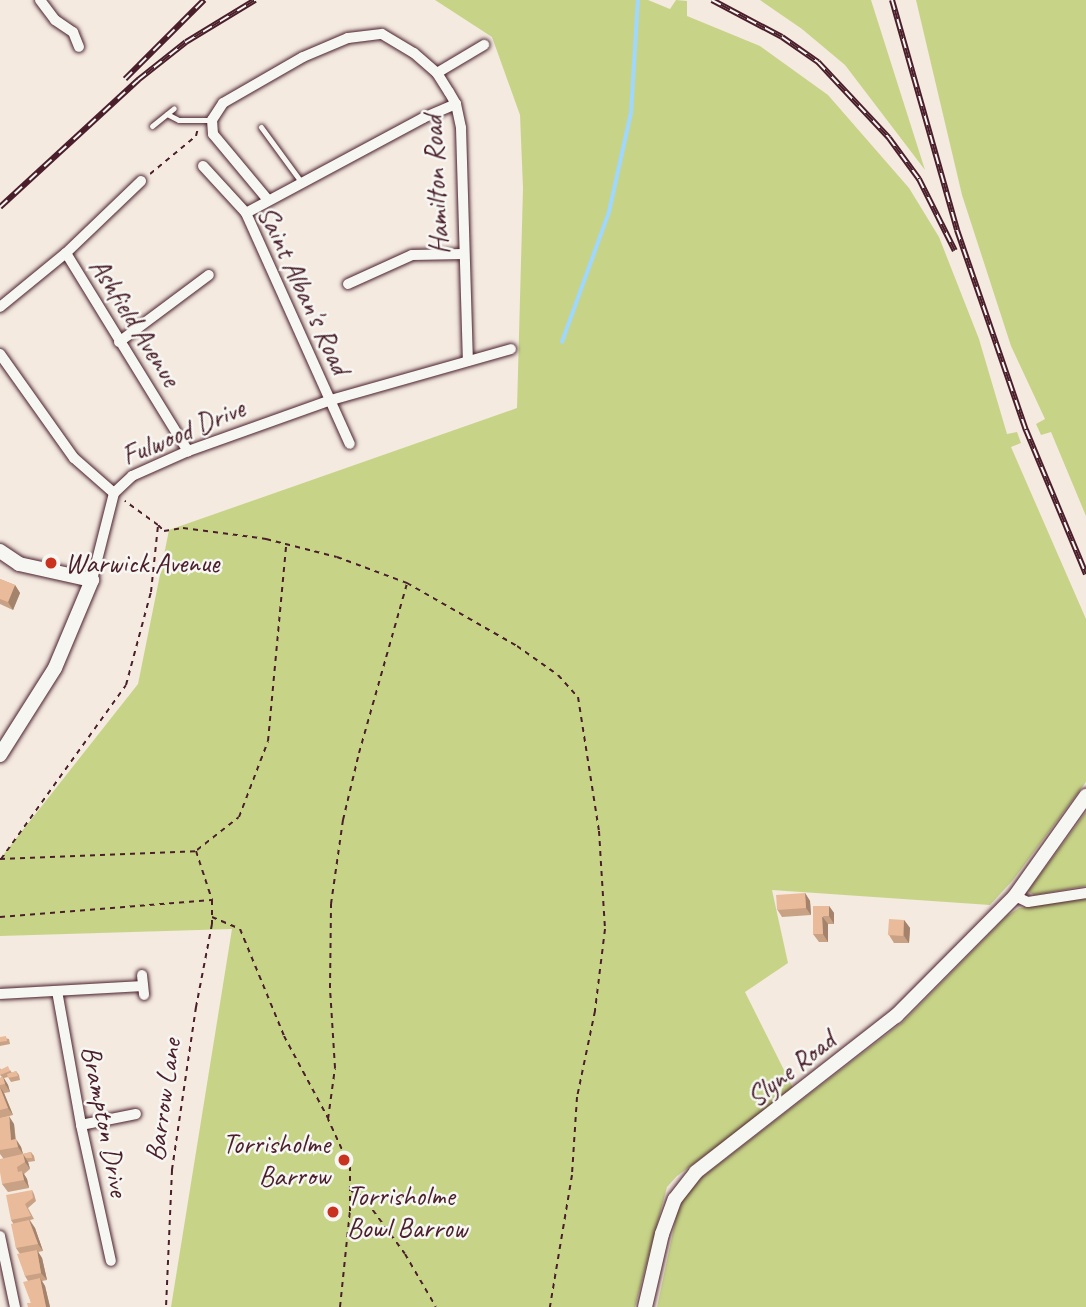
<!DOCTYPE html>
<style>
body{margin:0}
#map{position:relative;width:1086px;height:1307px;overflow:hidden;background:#f4eae0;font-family:Caveat,sans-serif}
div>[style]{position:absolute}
.green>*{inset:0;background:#c7d488}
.stream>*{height:3.5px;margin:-1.75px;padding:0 1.75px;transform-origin:1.75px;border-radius:1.75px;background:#9fd7ff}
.path>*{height:2px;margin-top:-1px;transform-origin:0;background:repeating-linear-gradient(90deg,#4a1f2b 0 5px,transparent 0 10px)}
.roads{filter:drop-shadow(0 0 2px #4a1f2b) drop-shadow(0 0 2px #4a1f2b)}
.lane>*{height:5px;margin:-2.5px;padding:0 2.5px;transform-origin:2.5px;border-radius:2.5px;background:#f6f6f2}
.street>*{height:10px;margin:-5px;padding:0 5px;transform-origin:5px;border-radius:5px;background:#f6f6f2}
.secondary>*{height:14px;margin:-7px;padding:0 7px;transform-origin:7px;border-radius:7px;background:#f6f6f2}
.rail>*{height:6px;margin-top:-3px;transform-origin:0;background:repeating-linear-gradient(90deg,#f6f6f2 0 10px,#4a1f2b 0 20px);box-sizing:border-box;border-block:2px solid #4a1f2b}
.wall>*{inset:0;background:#c9a184}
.shaded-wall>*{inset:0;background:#a4836c}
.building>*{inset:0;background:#eabb9a;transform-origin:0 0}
.dots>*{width:19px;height:19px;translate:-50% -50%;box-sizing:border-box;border:4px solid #f6f6f2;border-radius:50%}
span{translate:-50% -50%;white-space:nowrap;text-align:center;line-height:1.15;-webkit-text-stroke:5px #f6f6f2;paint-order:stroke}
.street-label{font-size:28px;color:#4a1f2b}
.poi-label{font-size:28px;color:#4a1f2b}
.left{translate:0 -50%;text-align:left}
.right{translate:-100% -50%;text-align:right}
</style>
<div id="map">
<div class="green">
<div style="clip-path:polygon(435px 0,648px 0,670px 9px,676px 0,687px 1px,687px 16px,760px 46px,828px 95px,909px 188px,939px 237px,979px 339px,1007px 434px,1017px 432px,1021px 443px,1011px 447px,1086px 619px,1086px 782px,1013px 880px,990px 905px,772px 890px,788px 963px,745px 992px,794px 1090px,677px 1176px,667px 1187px,635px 1307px,171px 1307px,232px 929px,0 936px,0 859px,138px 684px,169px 530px,517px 408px,523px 188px,520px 115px,492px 37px)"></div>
<div style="clip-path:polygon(760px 0,871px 0,925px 170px,845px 65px,802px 29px)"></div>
<div style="clip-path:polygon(916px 0,1086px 0,1086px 516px,1051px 432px,1041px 435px,1036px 424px,1045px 419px,1011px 346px,962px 195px)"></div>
<div style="clip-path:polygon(1086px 812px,1086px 886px,1034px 895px,1028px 891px)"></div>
<div style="clip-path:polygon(1086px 899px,1086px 1307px,657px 1307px,677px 1213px,683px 1200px,701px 1178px,904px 1021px,1007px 916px,1019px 908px)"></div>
</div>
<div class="stream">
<div style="left:562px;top:342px;width:138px;rotate:-70.1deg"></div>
<div style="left:609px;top:212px;width:101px;rotate:-77.5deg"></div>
<div style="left:631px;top:113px;width:113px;rotate:-86.5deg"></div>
</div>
<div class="path">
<div style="left:150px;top:174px;width:60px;rotate:-39.6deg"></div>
<div style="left:196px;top:136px;width:8px;rotate:-76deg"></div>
<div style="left:158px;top:525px;width:8px;rotate:45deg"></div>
<div style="left:164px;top:531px;width:19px;rotate:-9deg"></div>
<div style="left:183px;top:528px;width:84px;rotate:7.5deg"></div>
<div style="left:266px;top:539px;width:73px;rotate:14.2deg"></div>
<div style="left:337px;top:557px;width:75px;rotate:20.4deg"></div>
<div style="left:407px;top:583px;width:127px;rotate:29.8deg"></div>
<div style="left:517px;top:646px;width:50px;rotate:35.3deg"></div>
<div style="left:558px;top:675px;width:30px;rotate:48deg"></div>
<div style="left:578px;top:697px;width:136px;rotate:81.1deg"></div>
<div style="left:599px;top:831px;width:98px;rotate:86.5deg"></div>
<div style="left:605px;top:929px;width:83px;rotate:97deg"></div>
<div style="left:595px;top:1011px;width:88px;rotate:101.8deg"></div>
<div style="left:577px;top:1097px;width:78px;rotate:93.7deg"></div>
<div style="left:572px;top:1175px;width:134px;rotate:99.5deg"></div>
<div style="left:197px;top:850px;width:53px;rotate:-38.2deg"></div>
<div style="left:239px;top:817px;width:81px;rotate:-69.1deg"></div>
<div style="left:268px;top:741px;width:196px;rotate:-84.7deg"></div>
<div style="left:0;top:859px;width:196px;rotate:-2.3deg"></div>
<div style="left:196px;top:851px;width:52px;rotate:71.9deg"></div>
<div style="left:212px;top:900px;width:24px;rotate:90deg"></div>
<div style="left:212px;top:924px;width:85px;rotate:100.9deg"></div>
<div style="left:196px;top:1007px;width:165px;rotate:98.4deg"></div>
<div style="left:172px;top:1170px;width:137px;rotate:92.5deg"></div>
<div style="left:1px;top:859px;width:214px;rotate:-54.3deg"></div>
<div style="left:126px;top:685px;width:96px;rotate:-75deg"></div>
<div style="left:151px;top:592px;width:67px;rotate:-84deg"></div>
<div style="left:158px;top:525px;width:41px;rotate:-144deg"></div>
<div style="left:0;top:917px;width:212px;rotate:-4.6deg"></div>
<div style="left:212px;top:917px;width:30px;rotate:23deg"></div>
<div style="left:240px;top:929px;width:116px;rotate:67.6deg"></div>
<div style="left:284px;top:1036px;width:93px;rotate:61.8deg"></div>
<div style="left:351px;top:1191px;width:10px;rotate:17deg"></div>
<div style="left:361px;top:1194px;width:74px;rotate:53.7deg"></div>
<div style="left:405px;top:1254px;width:61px;rotate:59.7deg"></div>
<div style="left:340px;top:1307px;width:97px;rotate:-84.1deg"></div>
<div style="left:350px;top:1211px;width:44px;rotate:-90deg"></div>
<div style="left:350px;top:1167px;width:53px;rotate:-114.6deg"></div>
<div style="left:328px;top:1119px;width:51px;rotate:-82.2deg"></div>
<div style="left:335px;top:1068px;width:80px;rotate:-93.6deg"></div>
<div style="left:330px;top:988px;width:84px;rotate:-89.3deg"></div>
<div style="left:331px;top:904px;width:85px;rotate:-81.9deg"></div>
<div style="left:343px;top:820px;width:69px;rotate:-76.6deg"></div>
<div style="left:359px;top:753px;width:177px;rotate:-74.2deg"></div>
</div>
<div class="roads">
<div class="lane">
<div style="left:167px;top:114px;width:13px;rotate:27deg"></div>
<div style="left:179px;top:120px;width:33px"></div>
<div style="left:152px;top:126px;width:28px;rotate:-39deg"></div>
<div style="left:261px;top:127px;width:69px;rotate:53.8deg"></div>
</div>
<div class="street">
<div style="left:40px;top:0;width:25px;rotate:53deg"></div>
<div style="left:55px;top:20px;width:22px;rotate:34deg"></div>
<div style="left:73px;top:32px;width:16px;rotate:68deg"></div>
<div style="left:437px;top:73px;width:55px;rotate:-30.8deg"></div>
<div style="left:203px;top:166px;width:64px;rotate:47.5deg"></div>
<div style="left:246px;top:213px;width:253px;rotate:65.8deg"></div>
<div style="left:268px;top:200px;width:86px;rotate:-129.8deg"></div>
<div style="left:213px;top:134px;width:14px;rotate:-94deg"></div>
<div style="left:212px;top:120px;width:20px;rotate:-57deg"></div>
<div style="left:223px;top:103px;width:92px;rotate:-29.9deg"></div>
<div style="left:303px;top:57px;width:49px;rotate:-22.9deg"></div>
<div style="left:348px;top:38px;width:34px;rotate:-7deg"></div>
<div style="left:382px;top:34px;width:37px;rotate:31deg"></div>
<div style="left:414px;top:53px;width:30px;rotate:41deg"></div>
<div style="left:437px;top:73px;width:22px;rotate:58deg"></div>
<div style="left:449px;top:92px;width:14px;rotate:60deg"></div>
<div style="left:456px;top:104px;width:25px;rotate:78deg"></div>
<div style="left:461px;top:128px;width:233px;rotate:88.3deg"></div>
<div style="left:246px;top:213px;width:201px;rotate:-28.2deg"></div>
<div style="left:423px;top:118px;width:36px;rotate:-23deg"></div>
<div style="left:66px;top:253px;width:233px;rotate:58.4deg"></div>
<div style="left:348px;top:284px;width:70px;rotate:-24.4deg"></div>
<div style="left:412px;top:255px;width:51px;rotate:-1.1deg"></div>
<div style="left:0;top:307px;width:85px;rotate:-39.3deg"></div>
<div style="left:66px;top:253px;width:104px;rotate:-43.8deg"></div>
<div style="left:119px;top:342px;width:112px;rotate:-36.7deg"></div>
<div style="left:0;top:354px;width:128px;rotate:54.6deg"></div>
<div style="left:74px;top:458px;width:53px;rotate:41.2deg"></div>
<div style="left:92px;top:580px;width:90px;rotate:-75.8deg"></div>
<div style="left:114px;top:493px;width:25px;rotate:-43deg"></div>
<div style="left:132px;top:476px;width:61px;rotate:-24.1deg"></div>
<div style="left:188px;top:451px;width:152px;rotate:-19.6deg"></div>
<div style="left:331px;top:400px;width:187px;rotate:-15.8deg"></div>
<div style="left:1015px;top:896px;width:14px;rotate:25deg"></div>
<div style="left:1028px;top:902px;width:59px;rotate:-8.8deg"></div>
<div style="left:142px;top:975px;width:20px;rotate:84deg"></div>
<div style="left:57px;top:991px;width:136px;rotate:79.8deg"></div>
<div style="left:81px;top:1125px;width:139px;rotate:77.6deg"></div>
<div style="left:0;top:994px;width:143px;rotate:-3.2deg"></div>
<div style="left:81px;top:1125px;width:56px;rotate:-11.3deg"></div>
<div style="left:0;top:1236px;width:73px;rotate:78.1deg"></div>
</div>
<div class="secondary">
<div style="left:0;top:551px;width:23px;rotate:34deg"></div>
<div style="left:19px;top:564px;width:75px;rotate:12.4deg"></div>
<div style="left:92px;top:580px;width:95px;rotate:112.8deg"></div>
<div style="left:55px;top:668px;width:103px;rotate:122.3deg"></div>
<div style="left:645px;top:1307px;width:75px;rotate:-76.9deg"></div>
<div style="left:662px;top:1234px;width:37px;rotate:-70deg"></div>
<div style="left:675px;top:1199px;width:34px;rotate:-52deg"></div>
<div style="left:696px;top:1172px;width:254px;rotate:-38deg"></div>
<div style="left:896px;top:1016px;width:169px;rotate:-45.2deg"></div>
<div style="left:1015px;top:896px;width:123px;rotate:-54.6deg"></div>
</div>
</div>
<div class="rail">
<div style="left:712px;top:0;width:79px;rotate:27.9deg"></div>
<div style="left:782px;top:37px;width:44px;rotate:34.8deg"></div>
<div style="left:818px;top:62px;width:104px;rotate:46.9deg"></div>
<div style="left:889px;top:138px;width:51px;rotate:53.8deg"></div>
<div style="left:919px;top:179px;width:80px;rotate:63.4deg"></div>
<div style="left:892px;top:0;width:239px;rotate:74.2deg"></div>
<div style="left:957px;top:230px;width:212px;rotate:71deg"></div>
<div style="left:1026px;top:430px;width:156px;rotate:67.4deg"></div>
<div style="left:125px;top:79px;width:112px;rotate:-45deg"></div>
<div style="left:0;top:207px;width:188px;rotate:-42.6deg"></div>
<div style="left:138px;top:80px;width:61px;rotate:-38.4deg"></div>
<div style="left:186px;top:42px;width:81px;rotate:-31.3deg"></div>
</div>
<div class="wall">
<div style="clip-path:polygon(0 579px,15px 585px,20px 593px,13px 610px,0 604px)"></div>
<div style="clip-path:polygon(805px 893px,810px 901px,811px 915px,782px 917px,777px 909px)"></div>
<div style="clip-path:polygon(829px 906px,834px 913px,834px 924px,828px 924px,828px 942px,819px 942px,813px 934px)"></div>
<div style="clip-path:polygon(904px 920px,910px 928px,909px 943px,894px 943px,889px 935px)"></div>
<div style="clip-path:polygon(0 1037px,9px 1039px,10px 1044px,0 1046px)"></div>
<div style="clip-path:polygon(0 1068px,1px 1070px,10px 1070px,12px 1073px,16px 1071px,19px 1075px,20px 1080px,11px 1082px,8px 1077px,4px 1078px,8px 1085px,10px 1092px,4px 1093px,13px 1115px,2px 1118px,14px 1124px,16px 1140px,21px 1147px,23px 1154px,31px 1152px,34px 1156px,35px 1161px,28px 1162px,30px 1169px,24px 1174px,27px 1179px,29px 1188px,8px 1192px,2px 1184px,3px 1158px,0 1154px,0 1078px,2px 1077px,0 1075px)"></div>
<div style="clip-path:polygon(32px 1190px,34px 1194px,36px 1201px,28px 1208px,34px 1219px,30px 1220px,35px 1228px,43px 1251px,38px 1252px,42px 1258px,47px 1280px,42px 1281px,45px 1286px,50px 1307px,28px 1307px,31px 1303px,28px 1281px,25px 1276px,20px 1254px,16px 1248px,13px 1223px,11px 1220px)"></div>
</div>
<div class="shaded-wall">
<div style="clip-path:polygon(15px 585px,20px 593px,13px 610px,8px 602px)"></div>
<div style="clip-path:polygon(805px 893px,810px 901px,811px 915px,806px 908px)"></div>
<div style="clip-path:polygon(829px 906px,834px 913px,834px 924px,829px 916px)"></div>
<div style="clip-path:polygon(822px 916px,828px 924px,828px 942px,823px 934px)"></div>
<div style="clip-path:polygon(904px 920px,910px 928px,909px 943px,904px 936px)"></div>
<div style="clip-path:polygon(3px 1077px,8px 1085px,10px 1092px,5px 1084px)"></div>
<div style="clip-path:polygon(0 1087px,4px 1093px,13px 1115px,8px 1108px)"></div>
<div style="clip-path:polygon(9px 1116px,14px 1124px,16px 1148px,11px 1140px)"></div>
<div style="clip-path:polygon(16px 1139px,21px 1147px,23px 1154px,18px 1147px)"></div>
<div style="clip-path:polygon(23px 1154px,28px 1162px,30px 1169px,25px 1162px)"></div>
<div style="clip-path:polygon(22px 1171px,27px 1179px,29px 1188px,24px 1180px)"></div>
<div style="clip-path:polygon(29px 1220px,35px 1228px,43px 1251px,38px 1244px)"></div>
<div style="clip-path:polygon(37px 1250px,42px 1258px,47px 1280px,41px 1273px)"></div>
<div style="clip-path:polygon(40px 1278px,45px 1286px,50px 1307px,46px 1307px)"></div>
</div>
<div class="building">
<div style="clip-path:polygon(0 579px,15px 585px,8px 602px,0 599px)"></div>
<div style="left:805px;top:893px;width:15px;height:29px;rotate:86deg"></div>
<div style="clip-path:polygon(813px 906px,829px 906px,829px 916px,822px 916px,823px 934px,813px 934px)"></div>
<div style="left:889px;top:919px;width:15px;height:16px;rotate:4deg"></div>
<div style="clip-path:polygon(6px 1036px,7px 1041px,0 1042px,0 1037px)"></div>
<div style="clip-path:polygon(8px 1066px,10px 1071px,0 1075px,0 1070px)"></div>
<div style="clip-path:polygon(16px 1071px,18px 1076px,8px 1078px,7px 1074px)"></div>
<div style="clip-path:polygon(3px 1077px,5px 1084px,0 1085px,0 1078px)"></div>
<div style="clip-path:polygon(0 1088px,8px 1108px,0 1110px)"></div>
<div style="clip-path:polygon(9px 1116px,11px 1140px,16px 1139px,18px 1147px,0 1150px,0 1118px)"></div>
<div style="clip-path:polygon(31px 1152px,32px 1158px,26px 1158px,23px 1154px,18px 1155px)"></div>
<div style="clip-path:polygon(23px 1154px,25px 1162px,17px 1167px,18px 1172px,22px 1171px,24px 1180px,2px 1184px,0 1172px,0 1159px)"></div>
<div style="clip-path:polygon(32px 1190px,33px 1198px,25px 1204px,31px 1216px,11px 1220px,6px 1195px)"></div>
<div style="clip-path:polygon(29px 1220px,38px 1244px,16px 1248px,11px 1224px)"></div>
<div style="clip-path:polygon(37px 1250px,41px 1273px,25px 1276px,17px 1254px)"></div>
<div style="clip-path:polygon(40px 1278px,46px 1307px,28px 1307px,27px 1303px,31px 1303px,23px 1282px)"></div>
</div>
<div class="dots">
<div style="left:51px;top:563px;background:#c8321e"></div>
<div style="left:344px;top:1160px;background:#c8321e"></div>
<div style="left:333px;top:1212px;background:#c8321e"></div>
</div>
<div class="street-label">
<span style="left:436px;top:185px;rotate:-93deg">Hamilton Road</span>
<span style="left:304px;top:290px;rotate:65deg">Saint Alban's Road</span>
<span style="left:135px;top:322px;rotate:58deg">Ashfield Avenue</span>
<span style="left:183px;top:432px;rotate:-23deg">Fulwood Drive</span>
<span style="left:791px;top:1069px;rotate:-38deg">Slyne Road</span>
<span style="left:163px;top:1100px;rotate:-82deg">Barrow Lane</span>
<span style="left:105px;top:1121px;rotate:79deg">Brampton Drive</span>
</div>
<div class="poi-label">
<span class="left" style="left:65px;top:563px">Warwick Avenue</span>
<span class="right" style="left:330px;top:1160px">Torrisholme<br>Barrow</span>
<span class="left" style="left:347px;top:1212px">Torrisholme<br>Bowl Barrow</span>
</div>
</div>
